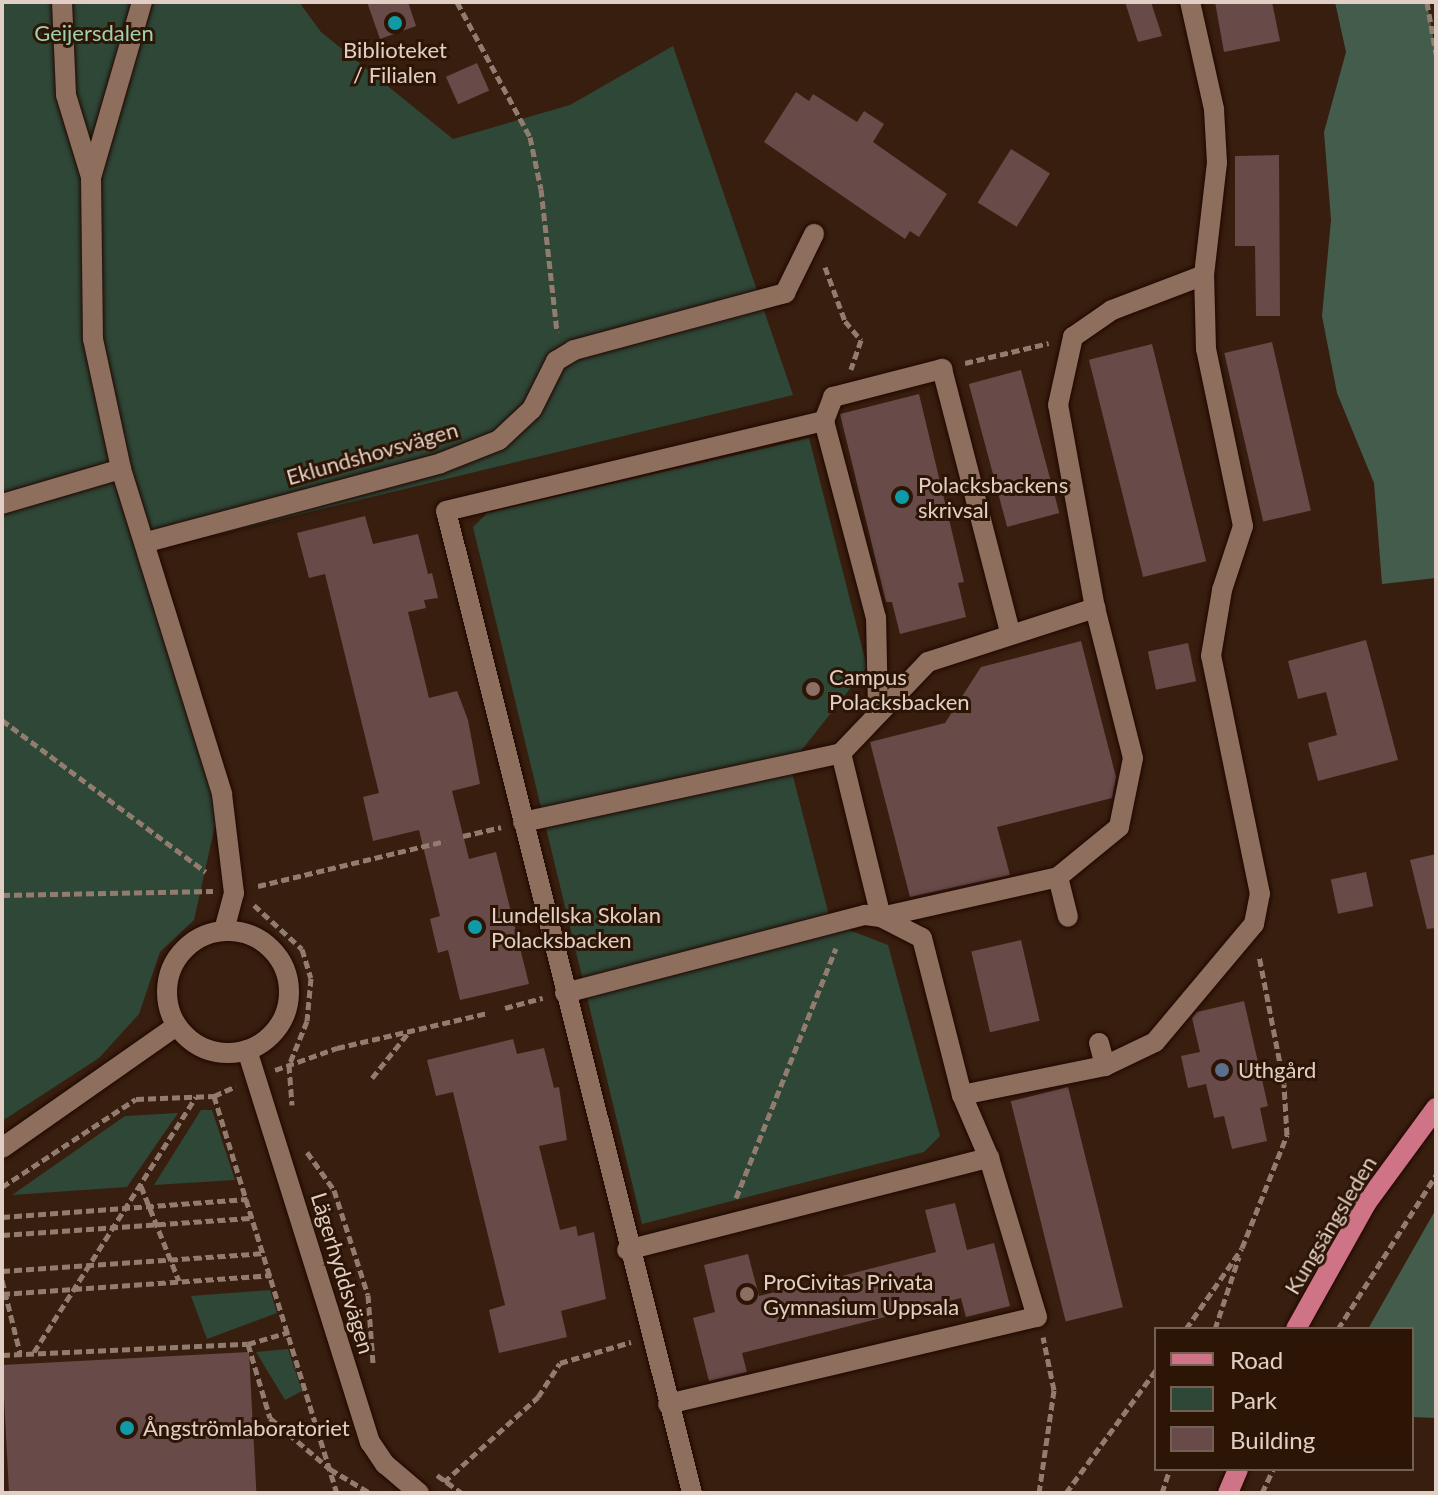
<!DOCTYPE html>
<meta charset="utf-8">
<style>
body{margin:0}
#map{position:relative;width:1438px;height:1495px;overflow:hidden;background:#381e0e;font-family:Lato,sans-serif}
div>[style]{position:absolute}
.green>*{inset:0;background:#2f4737}
.forest>*{inset:0;background:#445c4c}
.building>*{inset:0;background:#684a49;transform-origin:0 0}
.path>*{height:5px;margin-top:-2.5px;transform-origin:0;background:repeating-linear-gradient(90deg,#927c6f 0 8px,transparent 0 12px)}
.roads{filter:drop-shadow(0 0 2px #1e0700) drop-shadow(0 0 2px #1e0700)}
.minor>*{height:20px;margin:-10px;padding:0 10px;transform-origin:10px;border-radius:10px;background:#8e6e5c}
.minor>.ring{margin:-10px;padding:0;box-sizing:content-box;background:none;border:20px solid #8e6e5c;border-radius:50%}
.major>*{height:20px;margin:-10px;padding:0 10px;transform-origin:10px;border-radius:10px;background:#cf7387}
.dots>*{width:22px;height:22px;translate:-50% -50%;box-sizing:border-box;border:4px solid #2d1505;border-radius:50%}
span{translate:-50% -50%;white-space:nowrap;text-align:center;line-height:1.15;-webkit-text-stroke:6px #2d1505;paint-order:stroke}
.park-label{font-size:22px;color:#9fd1af}
.poi-label{font-size:22px;color:#e1cfc5}
.left{translate:0 -50%;text-align:left}
.street-label{font-size:22px;color:#e1cfc5}
.frame{position:absolute;inset:0;border:4px solid #e1cfc5;pointer-events:none}
.legend{position:absolute;left:1154px;top:1327px;width:260px;height:144px;box-sizing:border-box;background:#2d1505;border:2px solid #755f52;margin:0;padding:10px 14px;list-style:none;font-size:24px;color:#e1cfc5}
.legend li{display:flex;align-items:center;gap:16px;height:40px}
.legend b{width:40px;border:2px solid #755f52}
</style>
<div id="map">
<div class="green">
<div style="clip-path:polygon(2px 2px,299px 2px,321px 32px,453px 139px,570px 105px,673px 46px,793px 395px,215px 535px,211px 524px,147px 542px,222px 794px,194px 920px,160px 952px,139px 1014px,99px 1058px,2px 1121px)"></div>
<div style="clip-path:polygon(809px 438px,867px 667px,790px 765px,831px 923px,888px 945px,940px 1136px,924px 1152px,642px 1224px,473px 527px,487px 513px)"></div>
<div style="clip-path:polygon(201px 1110px,212px 1110px,235px 1180px,154px 1185px)"></div>
<div style="clip-path:polygon(178px 1113px,127px 1187px,12px 1195px,125px 1116px)"></div>
<div style="clip-path:polygon(270px 1290px,277px 1313px,207px 1339px,191px 1296px)"></div>
<div style="clip-path:polygon(288px 1349px,302px 1391px,285px 1400px,256px 1352px)"></div>
</div>
<div class="forest">
<div style="clip-path:polygon(1335px 2px,1427px 2px,1436px 54px,1436px 578px,1382px 584px,1374px 483px,1337px 393px,1322px 316px,1331px 220px,1324px 132px,1346px 52px)"></div>
<div style="clip-path:polygon(1436px 1209px,1436px 1418px,1412px 1417px,1412px 1329px,1368px 1329px)"></div>
</div>
<div class="building">
<div style="clip-path:polygon(367px 2px,408px 2px,416px 26px,380px 39px)"></div>
<div style="clip-path:polygon(1125px 2px,1151px 2px,1162px 36px,1138px 42px)"></div>
<div style="clip-path:polygon(1215px 2px,1272px 2px,1280px 41px,1224px 52px)"></div>
<div style="left:477px;top:63px;width:30px;height:34px;rotate:66deg"></div>
<div style="clip-path:polygon(796px 92px,809px 101px,813px 94px,857px 122px,864px 111px,884px 124px,873px 142px,947px 194px,919px 237px,910px 231px,905px 239px,764px 142px)"></div>
<div style="left:1011px;top:149px;width:46px;height:63px;rotate:32deg"></div>
<div style="clip-path:polygon(1279px 155px,1280px 316px,1256px 316px,1255px 246px,1235px 246px,1235px 156px)"></div>
<div style="left:1272px;top:342px;width:173px;height:49px;rotate:77deg"></div>
<div style="left:1152px;top:344px;width:224px;height:65px;rotate:76deg"></div>
<div style="left:1021px;top:370px;width:148px;height:54px;rotate:75deg"></div>
<div style="clip-path:polygon(919px 394px,964px 582px,958px 583px,966px 617px,900px 634px,892px 602px,886px 602px,840px 414px)"></div>
<div style="clip-path:polygon(365px 516px,373px 544px,418px 534px,428px 574px,432px 573px,438px 598px,424px 600px,426px 608px,408px 612px,429px 698px,457px 691px,468px 720px,480px 784px,452px 791px,469px 859px,496px 852px,529px 984px,460px 1000px,448px 950px,438px 953px,430px 919px,440px 916px,419px 830px,373px 841px,363px 797px,379px 793px,325px 574px,309px 578px,297px 533px)"></div>
<div style="clip-path:polygon(1366px 640px,1398px 760px,1318px 781px,1308px 743px,1337px 735px,1326px 692px,1298px 699px,1288px 661px)"></div>
<div style="clip-path:polygon(1081px 641px,1116px 777px,1112px 798px,997px 827px,1010px 875px,910px 897px,870px 742px,945px 723px,981px 667px)"></div>
<div style="left:1188px;top:643px;width:39px;height:41px;rotate:78deg"></div>
<div style="clip-path:polygon(1436px 854px,1436px 928px,1427px 929px,1410px 860px)"></div>
<div style="left:1366px;top:872px;width:35px;height:36px;rotate:78deg"></div>
<div style="left:1021px;top:940px;width:83px;height:51px;rotate:77deg"></div>
<div style="clip-path:polygon(1244px 1001px,1268px 1106px,1260px 1108px,1267px 1141px,1232px 1149px,1224px 1116px,1214px 1118px,1206px 1084px,1188px 1088px,1181px 1056px,1200px 1052px,1192px 1018px,1197px 1012px)"></div>
<div style="clip-path:polygon(513px 1039px,517px 1054px,544px 1048px,554px 1088px,559px 1087px,567px 1140px,539px 1146px,560px 1230px,576px 1226px,578px 1236px,594px 1232px,606px 1299px,561px 1311px,567px 1337px,499px 1353px,489px 1310px,505px 1305px,453px 1092px,436px 1096px,427px 1060px)"></div>
<div style="left:1068px;top:1087px;width:227px;height:59px;rotate:76deg"></div>
<div style="clip-path:polygon(955px 1203px,967px 1250px,994px 1243px,1010px 1306px,966px 1317px,961px 1298px,742px 1353px,747px 1372px,709px 1381px,693px 1318px,715px 1312px,704px 1265px,748px 1254px,759px 1296px,834px 1278px,936px 1252px,925px 1210px)"></div>
<div style="left:249px;top:1352px;width:141px;height:247px;rotate:87deg"></div>
</div>
<div class="path">
<div style="left:457px;top:2px;width:153px;rotate:61.6deg"></div>
<div style="left:530px;top:137px;width:53px;rotate:78.1deg"></div>
<div style="left:541px;top:189px;width:144px;rotate:83.6deg"></div>
<div style="left:1427px;top:2px;width:53px;rotate:80.2deg"></div>
<div style="left:825px;top:267px;width:58px;rotate:69.7deg"></div>
<div style="left:845px;top:321px;width:25px;rotate:50deg"></div>
<div style="left:861px;top:340px;width:31px;rotate:109deg"></div>
<div style="left:965px;top:363px;width:86px;rotate:-13.4deg"></div>
<div style="left:2px;top:720px;width:254px;rotate:36.7deg"></div>
<div style="left:463px;top:836px;width:39px;rotate:-13deg"></div>
<div style="left:258px;top:886px;width:192px;rotate:-13.5deg"></div>
<div style="left:2px;top:895px;width:211px;rotate:-1.1deg"></div>
<div style="left:254px;top:905px;width:65px;rotate:42.5deg"></div>
<div style="left:302px;top:949px;width:30px;rotate:73deg"></div>
<div style="left:311px;top:978px;width:43px;rotate:95.3deg"></div>
<div style="left:307px;top:1021px;width:48px;rotate:112.2deg"></div>
<div style="left:289px;top:1065px;width:40px;rotate:85.7deg"></div>
<div style="left:505px;top:1008px;width:39px;rotate:-15deg"></div>
<div style="left:275px;top:1070px;width:66px;rotate:-19.5deg"></div>
<div style="left:337px;top:1048px;width:155px;rotate:-13.1deg"></div>
<div style="left:372px;top:1078px;width:59px;rotate:-51.2deg"></div>
<div style="left:214px;top:1096px;width:416px;rotate:72.8deg"></div>
<div style="left:307px;top:1152px;width:47px;rotate:54.6deg"></div>
<div style="left:334px;top:1190px;width:110px;rotate:72.1deg"></div>
<div style="left:368px;top:1295px;width:68px;rotate:85.8deg"></div>
<div style="left:141px;top:1186px;width:102px;rotate:68.2deg"></div>
<div style="left:2px;top:1187px;width:160px;rotate:-33.3deg"></div>
<div style="left:136px;top:1099px;width:78px;rotate:-2.2deg"></div>
<div style="left:214px;top:1096px;width:24px;rotate:-24deg"></div>
<div style="left:736px;top:1198px;width:269px;rotate:-68.2deg"></div>
<div style="left:2px;top:1217px;width:246px;rotate:-4.2deg"></div>
<div style="left:2px;top:1235px;width:252px;rotate:-3.9deg"></div>
<div style="left:2px;top:1271px;width:263px;rotate:-3.9deg"></div>
<div style="left:2px;top:1280px;width:75px;rotate:76.1deg"></div>
<div style="left:2px;top:1294px;width:270px;rotate:-4deg"></div>
<div style="left:1186px;top:1329px;width:98px;rotate:-55.3deg"></div>
<div style="left:1242px;top:1248px;width:122px;rotate:-68.3deg"></div>
<div style="left:1287px;top:1135px;width:51px;rotate:-93.4deg"></div>
<div style="left:1284px;top:1084px;width:131px;rotate:-101deg"></div>
<div style="left:1215px;top:1329px;width:76px;rotate:-71.6deg"></div>
<div style="left:1338px;top:1329px;width:183px;rotate:-57.5deg"></div>
<div style="left:248px;top:1344px;width:77px;rotate:73.4deg"></div>
<div style="left:270px;top:1418px;width:79px;rotate:40.4deg"></div>
<div style="left:330px;top:1469px;width:47px;rotate:31deg"></div>
<div style="left:34px;top:1352px;width:302px;rotate:-57.6deg"></div>
<div style="left:2px;top:1355px;width:246px;rotate:-2.6deg"></div>
<div style="left:248px;top:1344px;width:43px;rotate:-16.3deg"></div>
<div style="left:437px;top:1475px;width:31px;rotate:36deg"></div>
<div style="left:444px;top:1482px;width:127px;rotate:-42.1deg"></div>
<div style="left:538px;top:1397px;width:40px;rotate:-57.1deg"></div>
<div style="left:560px;top:1363px;width:74px;rotate:-16.5deg"></div>
<div style="left:1039px;top:1493px;width:104px;rotate:-81.7deg"></div>
<div style="left:1054px;top:1390px;width:54px;rotate:-101.7deg"></div>
<div style="left:1066px;top:1493px;width:152px;rotate:-53.8deg"></div>
<div style="left:1162px;top:1493px;width:25px;rotate:-72deg"></div>
<div style="left:1262px;top:1493px;width:26px;rotate:-65deg"></div>
</div>
<div class="roads">
<div class="minor">
<div style="left:62px;top:2px;width:93px;rotate:87.5deg"></div>
<div style="left:66px;top:95px;width:86px;rotate:73deg"></div>
<div style="left:142px;top:2px;width:182px;rotate:106.2deg"></div>
<div style="left:91px;top:177px;width:162px;rotate:89.3deg"></div>
<div style="left:93px;top:339px;width:133px;rotate:77.8deg"></div>
<div style="left:121px;top:469px;width:340px;rotate:72.7deg"></div>
<div style="left:222px;top:794px;width:100px;rotate:83.1deg"></div>
<div style="left:234px;top:893px;width:39px;rotate:105deg"></div>
<div style="left:2px;top:504px;width:124px;rotate:-16.4deg"></div>
<div style="left:147px;top:542px;width:304px;rotate:-15deg"></div>
<div style="left:441px;top:463px;width:62px;rotate:-21.6deg"></div>
<div style="left:499px;top:440px;width:45px;rotate:-43.2deg"></div>
<div style="left:532px;top:409px;width:54px;rotate:-63.4deg"></div>
<div style="left:556px;top:361px;width:21px;rotate:-31deg"></div>
<div style="left:574px;top:350px;width:219px;rotate:-15.1deg"></div>
<div style="left:785px;top:293px;width:66px;rotate:-63.8deg"></div>
<div style="left:878px;top:711px;width:93px;rotate:-91.2deg"></div>
<div style="left:876px;top:618px;width:204px;rotate:-104.8deg"></div>
<div style="left:824px;top:421px;width:26px;rotate:-69deg"></div>
<div style="left:833px;top:397px;width:113px;rotate:-14.4deg"></div>
<div style="left:942px;top:369px;width:272px;rotate:75.5deg"></div>
<div style="left:523px;top:822px;width:325px;rotate:-12.2deg"></div>
<div style="left:1058px;top:877px;width:41px;rotate:76deg"></div>
<div class="ring" style="left:167px;top:931px;width:102px;height:102px"></div>
<div style="left:565px;top:993px;width:310px;rotate:-14.6deg"></div>
<div style="left:865px;top:915px;width:16px;rotate:7deg"></div>
<div style="left:881px;top:917px;width:181px;rotate:-12.7deg"></div>
<div style="left:1058px;top:877px;width:79px;rotate:-39.3deg"></div>
<div style="left:1119px;top:827px;width:70px;rotate:-78.5deg"></div>
<div style="left:1133px;top:758px;width:155px;rotate:-104.2deg"></div>
<div style="left:1095px;top:608px;width:206px;rotate:-100.3deg"></div>
<div style="left:1058px;top:405px;width:70px;rotate:-77.6deg"></div>
<div style="left:1073px;top:337px;width:47px;rotate:-34.7deg"></div>
<div style="left:1112px;top:310px;width:98px;rotate:-20.8deg"></div>
<div style="left:1099px;top:1043px;width:24px;rotate:75deg"></div>
<div style="left:1105px;top:1066px;width:55px;rotate:-25.6deg"></div>
<div style="left:1155px;top:1042px;width:154px;rotate:-50deg"></div>
<div style="left:1254px;top:924px;width:31px;rotate:-79deg"></div>
<div style="left:1260px;top:894px;width:243px;rotate:-101.6deg"></div>
<div style="left:1211px;top:656px;width:67px;rotate:-80.5deg"></div>
<div style="left:1222px;top:590px;width:67px;rotate:-71.8deg"></div>
<div style="left:1243px;top:526px;width:181px;rotate:-101.8deg"></div>
<div style="left:1206px;top:349px;width:74px;rotate:-91.5deg"></div>
<div style="left:1204px;top:275px;width:113px;rotate:-83.4deg"></div>
<div style="left:1217px;top:163px;width:54px;rotate:-93.2deg"></div>
<div style="left:1214px;top:109px;width:110px;rotate:-102.6deg"></div>
<div style="left:247px;top:1050px;width:411px;rotate:72.6deg"></div>
<div style="left:370px;top:1442px;width:27px;rotate:56deg"></div>
<div style="left:385px;top:1464px;width:45px;rotate:40.5deg"></div>
<div style="left:962px;top:1095px;width:146px;rotate:-11.5deg"></div>
<div style="left:2px;top:1148px;width:213px;rotate:-35deg"></div>
<div style="left:627px;top:1250px;width:374px;rotate:-14.3deg"></div>
<div style="left:989px;top:1158px;width:69px;rotate:-113.2deg"></div>
<div style="left:962px;top:1095px;width:162px;rotate:-104.3deg"></div>
<div style="left:922px;top:938px;width:46px;rotate:-152.9deg"></div>
<div style="left:881px;top:917px;width:169px;rotate:-103.7deg"></div>
<div style="left:841px;top:753px;width:126px;rotate:-46.3deg"></div>
<div style="left:928px;top:662px;width:176px;rotate:-17.9deg"></div>
<div style="left:668px;top:1404px;width:379px;rotate:-13.3deg"></div>
<div style="left:1037px;top:1317px;width:166px;rotate:-106.8deg"></div>
<div style="left:692px;top:1493px;width:1012px;rotate:-104.06deg"></div>
<div style="left:446px;top:511px;width:389px;rotate:-13.4deg"></div>
</div>
<div class="major">
<div style="left:1296px;top:1329px;width:145px;rotate:-60.8deg"></div>
<div style="left:1367px;top:1202px;width:117px;rotate:-53.7deg"></div>
<div style="left:1228px;top:1493px;width:26px;rotate:-67deg"></div>
</div>
</div>
<div class="dots">
<div style="left:395px;top:23px;background:#0f9aa8"></div>
<div style="left:902px;top:497px;background:#0f9aa8"></div>
<div style="left:813px;top:689px;background:#8d6e63"></div>
<div style="left:475px;top:927px;background:#0f9aa8"></div>
<div style="left:1222px;top:1070px;background:#5c6f8a"></div>
<div style="left:747px;top:1294px;background:#8d6e63"></div>
<div style="left:127px;top:1428px;background:#0f9aa8"></div>
</div>
<div class="park-label">
<span style="left:94px;top:33px">Geijersdalen</span>
</div>
<div class="poi-label">
<span style="left:395px;top:62px">Biblioteket<br>/ Filialen</span>
<span class="left" style="left:918px;top:497px">Polacksbackens<br>skrivsal</span>
<span class="left" style="left:829px;top:689px">Campus<br>Polacksbacken</span>
<span class="left" style="left:491px;top:927px">Lundellska Skolan<br>Polacksbacken</span>
<span class="left" style="left:1238px;top:1070px">Uthgård</span>
<span class="left" style="left:763px;top:1294px">ProCivitas Privata<br>Gymnasium Uppsala</span>
<span class="left" style="left:143px;top:1428px">Ångströmlaboratoriet</span>
</div>
<div class="street-label">
<span style="left:372px;top:453px;rotate:-16deg">Eklundshovsvägen</span>
<span style="left:1330px;top:1225px;rotate:-59deg">Kungsängsleden</span>
<span style="left:343px;top:1273px;rotate:73deg">Lägerhyddsvägen</span>
</div>
<div class="frame"></div>
<ul class="legend">
<li><b style="height:10px;background:#cf7387"></b>Road</li>
<li><b style="height:22px;background:#2f4737"></b>Park</li>
<li><b style="height:22px;background:#684a49"></b>Building</li>
</ul>
</div>
